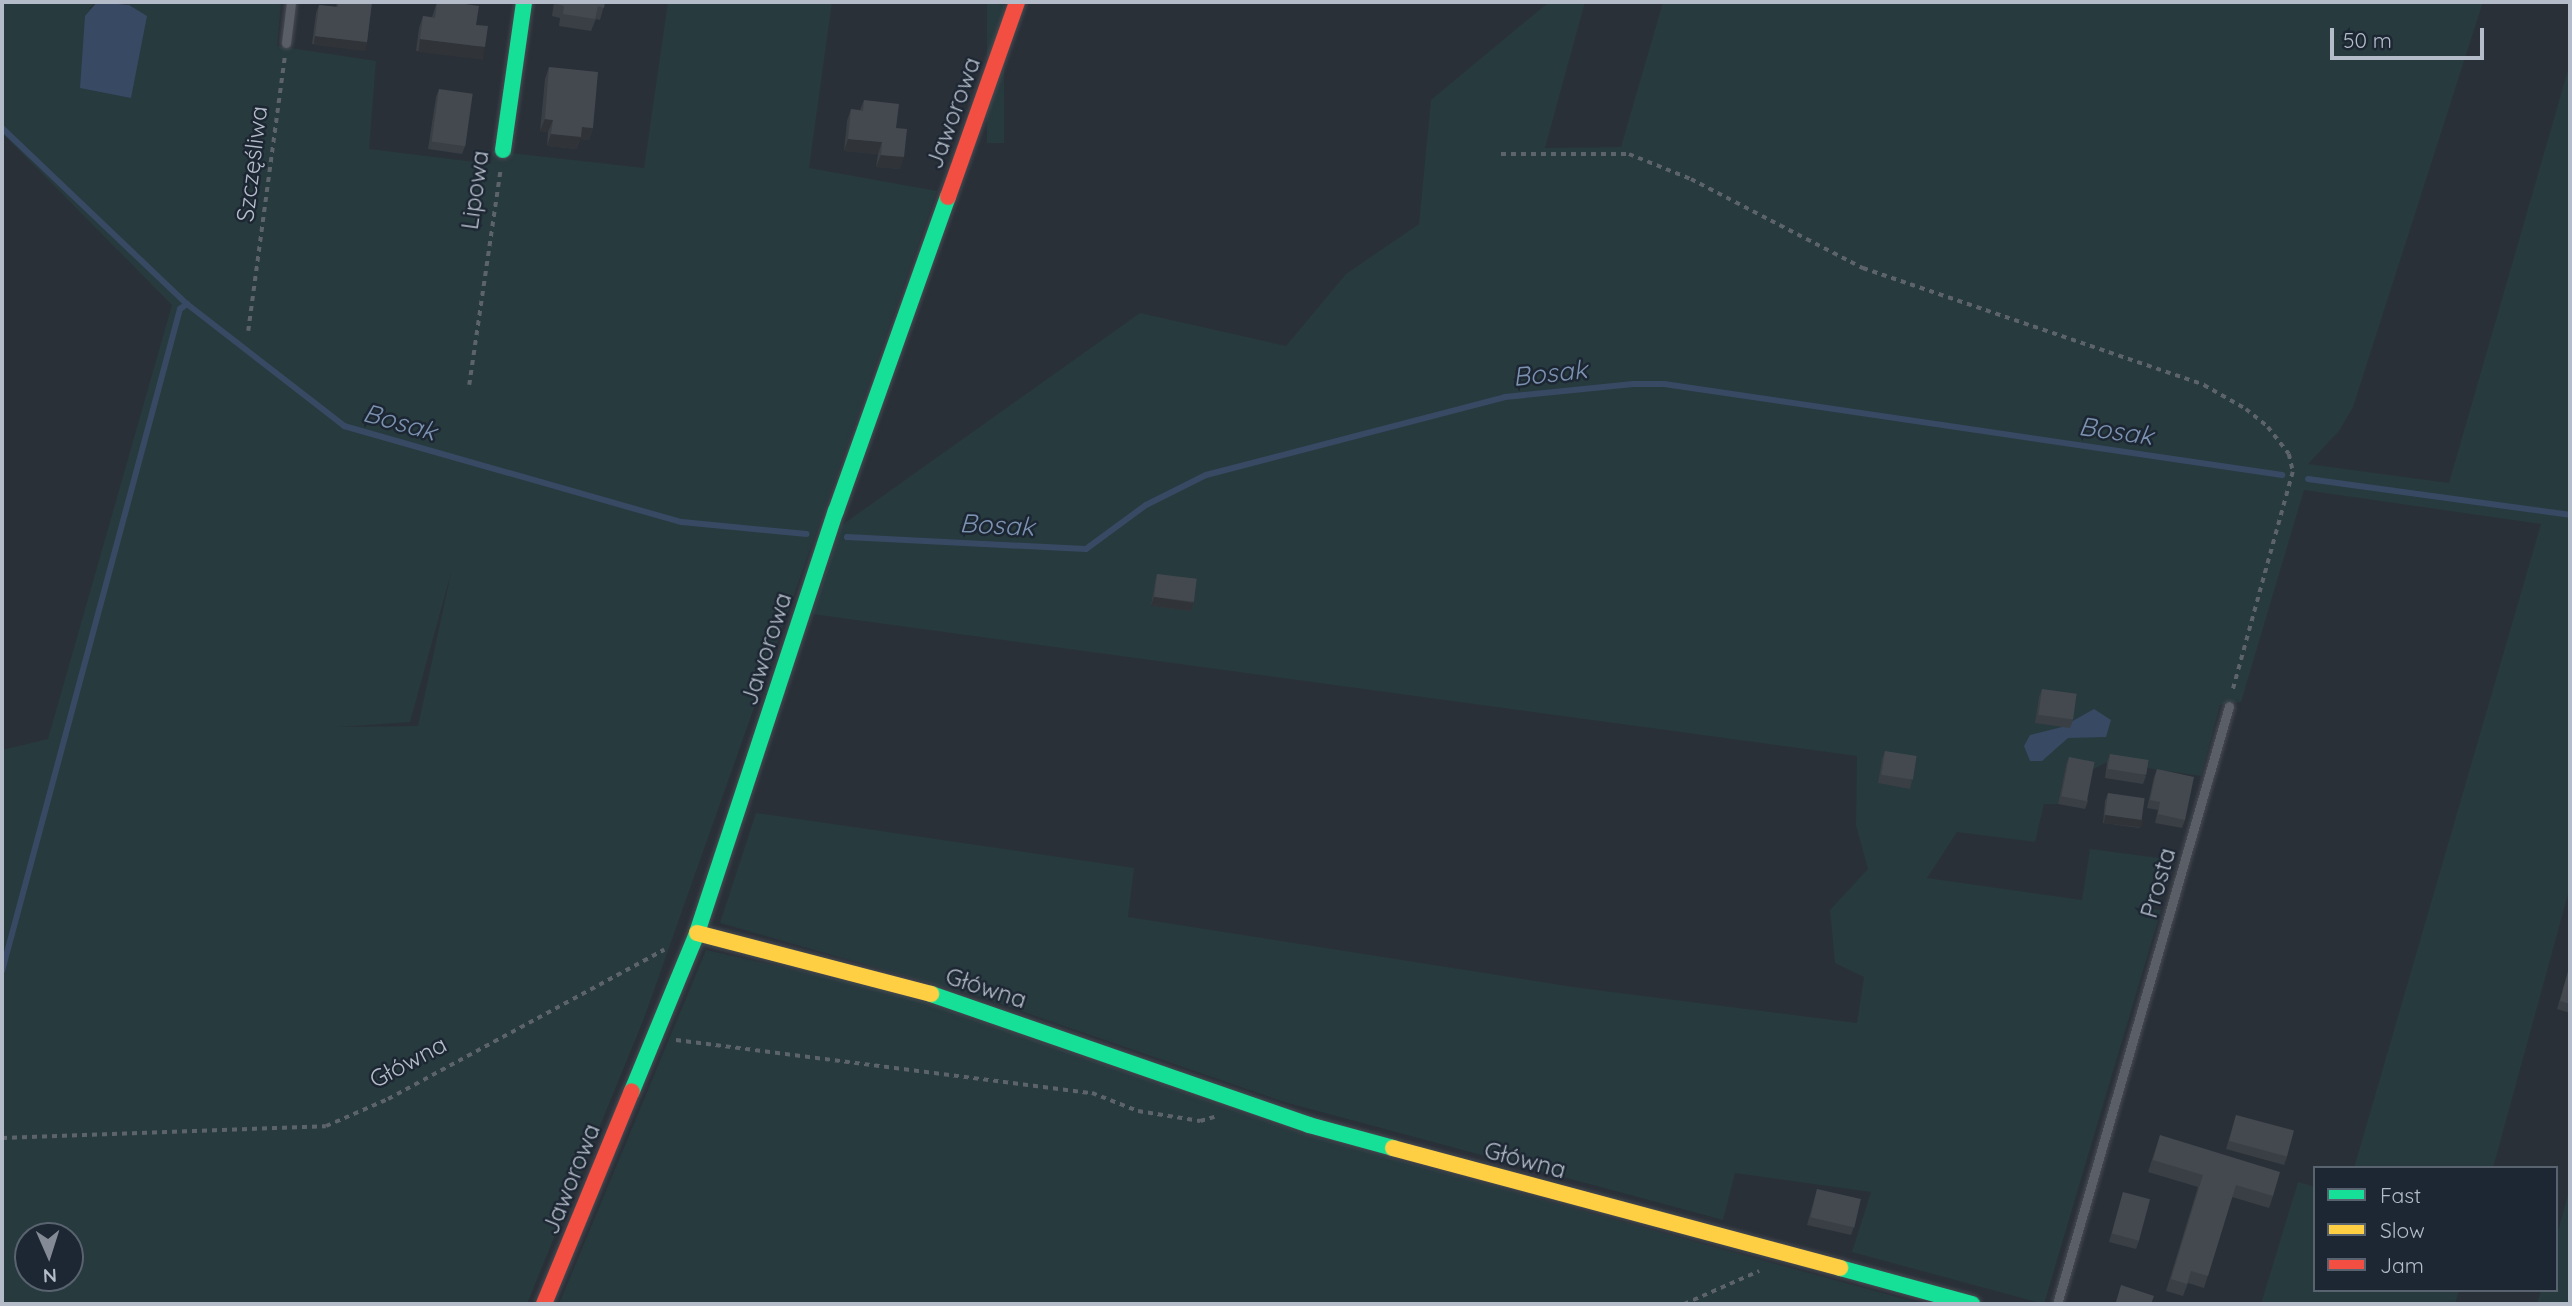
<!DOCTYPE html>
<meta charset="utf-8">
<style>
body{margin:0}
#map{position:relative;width:2572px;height:1306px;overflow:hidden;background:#2a3038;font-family:Quicksand,sans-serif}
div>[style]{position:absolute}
.green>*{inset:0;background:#273a3e;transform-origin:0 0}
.water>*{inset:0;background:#384963}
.stream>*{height:6px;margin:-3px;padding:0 3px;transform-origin:3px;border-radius:3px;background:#384963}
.path>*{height:3.5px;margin-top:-1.75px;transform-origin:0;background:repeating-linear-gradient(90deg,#5d636a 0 5px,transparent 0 10px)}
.roads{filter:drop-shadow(0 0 2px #484c53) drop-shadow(0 0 2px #484c53)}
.lane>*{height:9px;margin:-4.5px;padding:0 4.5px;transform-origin:4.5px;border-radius:4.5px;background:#5a5e66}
.fast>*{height:16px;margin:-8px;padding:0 8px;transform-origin:8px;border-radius:8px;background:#16e098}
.slow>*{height:16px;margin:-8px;padding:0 8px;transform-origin:8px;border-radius:8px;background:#ffcf43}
.jam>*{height:16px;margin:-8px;padding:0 8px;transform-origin:8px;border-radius:8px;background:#f24e42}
.wall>*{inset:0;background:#3a3f45}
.shaded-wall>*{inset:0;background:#303338;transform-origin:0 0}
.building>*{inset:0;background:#444950;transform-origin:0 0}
span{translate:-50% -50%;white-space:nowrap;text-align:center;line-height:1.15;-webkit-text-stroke:5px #1d2633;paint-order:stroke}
.street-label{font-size:24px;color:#b4bcc9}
.water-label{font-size:26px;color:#7c92b1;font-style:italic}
.frame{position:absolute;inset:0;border:4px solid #b4bcc9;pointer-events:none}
.legend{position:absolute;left:2313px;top:1166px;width:245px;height:126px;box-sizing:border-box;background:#1d2633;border:2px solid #59626f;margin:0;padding:9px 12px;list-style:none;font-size:21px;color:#b4bcc9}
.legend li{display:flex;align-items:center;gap:14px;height:35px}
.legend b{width:35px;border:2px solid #59626f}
.north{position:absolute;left:14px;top:1222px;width:70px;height:70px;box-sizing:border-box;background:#1d2633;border:2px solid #59626f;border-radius:50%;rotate:177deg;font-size:19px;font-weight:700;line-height:28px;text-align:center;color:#b4bcc9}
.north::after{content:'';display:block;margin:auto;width:24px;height:32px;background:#848b96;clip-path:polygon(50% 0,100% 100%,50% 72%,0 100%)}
.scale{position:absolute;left:2330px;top:28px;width:154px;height:32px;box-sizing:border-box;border:4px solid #b4bcc9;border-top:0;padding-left:9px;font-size:21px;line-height:24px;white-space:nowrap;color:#b4bcc9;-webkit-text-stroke:5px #1d2633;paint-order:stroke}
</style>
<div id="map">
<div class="green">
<div style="clip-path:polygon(evenodd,2px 2px,97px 2px,88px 9px,129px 5px,116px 2px,281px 2px,277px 46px,376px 61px,369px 149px,491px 164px,492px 151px,644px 168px,668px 2px,832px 2px,809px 168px,937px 191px,643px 1021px,527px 1304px,2px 1304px,2px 750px,48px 739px,172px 305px,2px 133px,2px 2px,451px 573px,418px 726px,338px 727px,410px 722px,451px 573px,2px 2px,28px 1236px,70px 1236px,70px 1278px,28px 1278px,28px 1236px)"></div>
<div style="left:987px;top:2px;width:17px;height:141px"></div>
<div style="clip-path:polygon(1549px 2px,1585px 2px,1545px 148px,1621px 147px,1663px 2px,2483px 2px,2353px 407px,2339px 431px,2308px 464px,2449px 483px,2570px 63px,2570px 887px,2493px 1168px,2354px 1168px,2541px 524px,2304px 490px,2241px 702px,2220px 705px,2201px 776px,2107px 762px,2092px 770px,2066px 765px,2058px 804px,2044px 804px,2035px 842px,1957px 832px,1927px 878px,2082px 900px,2090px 849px,2159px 858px,2145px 908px,2161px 910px,2044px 1304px,1852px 1252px,1871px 1192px,1735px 1173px,1723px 1220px,1284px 1102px,986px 999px,720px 923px,756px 813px,1134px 868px,1128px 917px,1580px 988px,1857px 1023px,1864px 977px,1835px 963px,1830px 910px,1868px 869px,1856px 825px,1857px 756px,812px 614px,842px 525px,1140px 313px,1286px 346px,1346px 274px,1419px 224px,1431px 100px)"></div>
<div style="clip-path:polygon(706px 950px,895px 992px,1303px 1134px,1922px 1304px,559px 1304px)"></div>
<div style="clip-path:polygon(2298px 1182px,2315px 1187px,2315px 1290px,2459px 1290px,2455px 1304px,2261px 1304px)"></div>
<div style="clip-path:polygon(2570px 1188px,2570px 1304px,2537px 1304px,2541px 1290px,2556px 1290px,2556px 1238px)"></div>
</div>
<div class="water">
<div style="clip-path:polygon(97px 2px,129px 5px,147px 16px,131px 98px,80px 88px,85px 16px)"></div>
<div style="clip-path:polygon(2094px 709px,2111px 720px,2106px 737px,2068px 738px,2042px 761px,2030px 761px,2024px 746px,2030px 735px,2062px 727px)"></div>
</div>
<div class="stream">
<div style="left:2px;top:128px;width:255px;rotate:43.6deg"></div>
<div style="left:187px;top:304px;width:199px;rotate:37.8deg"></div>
<div style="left:344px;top:426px;width:351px;rotate:15.9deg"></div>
<div style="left:682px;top:522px;width:125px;rotate:5.5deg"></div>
<div style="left:2308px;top:479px;width:264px;rotate:7.8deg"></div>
<div style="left:847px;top:537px;width:239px;rotate:2.9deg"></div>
<div style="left:1086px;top:549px;width:74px;rotate:-36.3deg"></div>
<div style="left:1146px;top:505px;width:67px;rotate:-26.6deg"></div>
<div style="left:1206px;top:475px;width:309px;rotate:-14.6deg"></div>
<div style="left:1505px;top:397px;width:129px;rotate:-5.8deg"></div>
<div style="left:1633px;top:384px;width:31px"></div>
<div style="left:1664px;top:384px;width:625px;rotate:8.38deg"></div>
<div style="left:2px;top:971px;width:686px;rotate:-74.95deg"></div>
<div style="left:180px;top:309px;width:9px;rotate:-36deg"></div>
</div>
<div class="path">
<div style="left:1501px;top:154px;width:128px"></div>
<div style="left:1629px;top:154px;width:67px;rotate:22deg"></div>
<div style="left:1691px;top:179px;width:194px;rotate:27.4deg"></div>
<div style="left:1863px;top:268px;width:361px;rotate:18.9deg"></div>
<div style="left:2204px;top:385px;width:48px;rotate:29.7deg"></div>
<div style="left:2246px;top:409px;width:28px;rotate:39deg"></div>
<div style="left:2268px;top:427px;width:34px;rotate:52deg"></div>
<div style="left:2289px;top:454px;width:18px;rotate:77deg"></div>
<div style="left:2293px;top:472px;width:229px;rotate:105.4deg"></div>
<div style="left:248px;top:331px;width:278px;rotate:-82.4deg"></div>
<div style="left:469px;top:385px;width:215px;rotate:-81.7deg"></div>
<div style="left:676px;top:1040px;width:419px;rotate:7.3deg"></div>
<div style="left:1092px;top:1093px;width:49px;rotate:21.4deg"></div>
<div style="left:1138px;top:1111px;width:63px;rotate:9.2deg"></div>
<div style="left:1200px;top:1121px;width:15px;rotate:-16deg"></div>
<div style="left:2px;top:1138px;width:324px;rotate:-2.1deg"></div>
<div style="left:326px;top:1126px;width:68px;rotate:-23.5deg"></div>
<div style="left:388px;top:1099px;width:314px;rotate:-28.4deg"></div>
<div style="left:1684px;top:1304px;width:82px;rotate:-23.7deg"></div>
</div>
<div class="roads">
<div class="lane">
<div style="left:286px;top:43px;width:41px;rotate:-83deg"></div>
<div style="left:2057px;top:1304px;width:622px;rotate:-73.95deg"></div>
</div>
<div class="fast">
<div style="left:503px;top:150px;width:149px;rotate:-81.9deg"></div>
<div style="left:931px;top:994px;width:400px;rotate:19.1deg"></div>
<div style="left:1309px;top:1125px;width:87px;rotate:15.3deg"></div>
<div style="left:632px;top:1091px;width:171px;rotate:-67.6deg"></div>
<div style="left:697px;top:933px;width:444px;rotate:-71.8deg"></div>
<div style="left:836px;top:511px;width:333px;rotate:-70.4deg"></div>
<div style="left:1840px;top:1268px;width:137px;rotate:15.3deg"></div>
</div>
<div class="slow">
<div style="left:697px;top:933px;width:242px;rotate:14.6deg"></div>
<div style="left:1393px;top:1148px;width:463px;rotate:15deg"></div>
</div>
<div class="jam">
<div style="left:948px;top:197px;width:207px;rotate:-70.5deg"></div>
<div style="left:544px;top:1304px;width:230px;rotate:-67.6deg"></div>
</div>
</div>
<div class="wall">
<div style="clip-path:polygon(337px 2px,372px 2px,367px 42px,364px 50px,312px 44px,316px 13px,319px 5px,336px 7px)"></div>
<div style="clip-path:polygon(437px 2px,476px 25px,481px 59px,416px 51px,419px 28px,423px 16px,432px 17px)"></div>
<div style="clip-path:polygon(554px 2px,605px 2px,600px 20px,596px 19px,591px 31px,559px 26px,560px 18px,552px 16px)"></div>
<div style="clip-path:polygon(549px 67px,593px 128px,589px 140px,580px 139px,577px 149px,547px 146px,548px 132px,540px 131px,545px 79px)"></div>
<div style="clip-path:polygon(439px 89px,465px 146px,462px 154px,428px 149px,436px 97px)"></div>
<div style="clip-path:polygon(864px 100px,896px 128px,900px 169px,876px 167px,878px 154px,844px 151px,847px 121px,851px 109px,860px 110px)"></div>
<div style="clip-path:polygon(1157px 574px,1194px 603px,1191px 611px,1151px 606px,1155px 582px)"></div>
<div style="clip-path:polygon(2042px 689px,2073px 720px,2070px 728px,2035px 723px,2039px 697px)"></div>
<div style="clip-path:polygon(1885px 751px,1912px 781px,1910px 789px,1878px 783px,1882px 759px)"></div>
<div style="clip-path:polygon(2110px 754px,2146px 776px,2143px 784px,2105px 778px,2107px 762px)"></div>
<div style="clip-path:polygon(2069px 757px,2088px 801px,2085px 809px,2058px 804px,2066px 765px)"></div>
<div style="clip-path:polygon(2157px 769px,2185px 820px,2182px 828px,2155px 823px,2158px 810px,2147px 808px,2154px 777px)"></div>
<div style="clip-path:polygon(2108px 793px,2140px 828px,2103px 823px,2105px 801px)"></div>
<div style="clip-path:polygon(2570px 964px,2570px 1013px,2557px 1009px)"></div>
<div style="clip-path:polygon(2236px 1115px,2287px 1157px,2284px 1165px,2226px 1149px)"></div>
<div style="clip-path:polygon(2160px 1135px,2273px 1196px,2269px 1208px,2232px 1197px,2204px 1288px,2188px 1283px,2183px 1296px,2166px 1291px,2198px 1187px,2148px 1172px)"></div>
<div style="clip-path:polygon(1817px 1189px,1854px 1227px,1851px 1235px,1807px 1225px)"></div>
<div style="clip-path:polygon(2123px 1192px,2139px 1241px,2136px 1249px,2109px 1242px)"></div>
</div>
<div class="shaded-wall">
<div style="left:315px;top:36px;width:52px;height:9px;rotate:7deg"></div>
<div style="left:420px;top:39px;width:65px;height:13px;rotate:7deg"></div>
<div style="clip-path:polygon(545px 119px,553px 120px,548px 132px,540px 131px)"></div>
<div style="clip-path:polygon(582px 127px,593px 128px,589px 140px,580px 139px,577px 149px,547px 146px,551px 134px)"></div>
<div style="clip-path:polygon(848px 139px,882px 142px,878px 154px,844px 151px)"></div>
<div style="clip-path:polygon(881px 155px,904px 157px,900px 169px,876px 167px)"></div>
<div style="clip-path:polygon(1154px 597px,1194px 603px,1191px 611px,1151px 606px)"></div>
<div style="left:2105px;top:815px;width:38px;height:8px;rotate:7deg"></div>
</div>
<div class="building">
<div style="clip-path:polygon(338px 2px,372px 2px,367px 42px,315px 36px,319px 5px,338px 7px)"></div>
<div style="clip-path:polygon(437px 2px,451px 2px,479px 6px,476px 25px,488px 26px,485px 47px,420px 39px,423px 16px,435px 18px)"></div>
<div style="clip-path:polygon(557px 2px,605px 2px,604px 8px,598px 6px,595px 19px,563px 14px,564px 6px,557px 4px)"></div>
<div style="clip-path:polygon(549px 67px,598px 72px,593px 128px,582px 127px,581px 137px,551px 134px,553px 120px,545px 119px)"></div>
<div style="left:439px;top:89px;width:34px;height:53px;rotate:8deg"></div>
<div style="clip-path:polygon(864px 100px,899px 104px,896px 128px,907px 129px,904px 157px,881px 155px,882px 142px,848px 139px,851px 109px,863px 111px)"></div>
<div style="left:1157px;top:574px;width:40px;height:23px;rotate:7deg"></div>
<div style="left:2042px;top:689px;width:35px;height:26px;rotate:8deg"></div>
<div style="left:1885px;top:751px;width:32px;height:24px;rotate:9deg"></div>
<div style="left:2110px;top:754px;width:39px;height:15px;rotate:9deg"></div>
<div style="left:2069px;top:757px;width:26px;height:40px;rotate:11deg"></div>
<div style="clip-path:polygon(2157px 769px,2194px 777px,2185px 820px,2158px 814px,2160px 802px,2150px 800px)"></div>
<div style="left:2108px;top:793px;width:37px;height:22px;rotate:8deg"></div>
<div style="clip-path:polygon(2570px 965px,2570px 1004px,2560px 1001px)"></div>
<div style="left:2236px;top:1115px;width:60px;height:27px;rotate:15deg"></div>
<div style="clip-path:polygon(2160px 1135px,2280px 1172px,2273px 1196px,2236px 1185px,2208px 1276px,2191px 1271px,2187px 1284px,2171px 1279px,2203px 1175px,2153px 1160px)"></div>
<div style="left:1817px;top:1189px;width:45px;height:29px;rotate:13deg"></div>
<div style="left:2123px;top:1192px;width:28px;height:43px;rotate:15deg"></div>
<div style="clip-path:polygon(2121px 1285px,2154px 1296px,2151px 1304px,2122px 1304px,2116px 1302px)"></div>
</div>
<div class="street-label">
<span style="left:953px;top:113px;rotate:-70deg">Jaworowa</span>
<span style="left:252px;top:164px;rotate:-83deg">Szczęśliwa</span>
<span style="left:475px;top:190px;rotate:-82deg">Lipowa</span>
<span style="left:766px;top:649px;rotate:-72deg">Jaworowa</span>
<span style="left:2158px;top:883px;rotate:-74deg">Prosta</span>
<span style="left:986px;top:988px;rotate:18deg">Główna</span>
<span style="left:408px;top:1062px;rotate:-28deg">Główna</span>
<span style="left:1525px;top:1160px;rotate:15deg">Główna</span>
<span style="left:571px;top:1179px;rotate:-68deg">Jaworowa</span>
</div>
<div class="water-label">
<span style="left:1550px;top:373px;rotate:-6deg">Bosak</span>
<span style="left:400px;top:422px;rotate:16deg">Bosak</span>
<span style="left:2116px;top:431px;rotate:8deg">Bosak</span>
<span style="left:997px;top:525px;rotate:3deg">Bosak</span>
</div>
<div class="frame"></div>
<ul class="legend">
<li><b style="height:9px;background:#16e098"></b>Fast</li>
<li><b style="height:9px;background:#ffcf43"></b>Slow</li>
<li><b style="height:9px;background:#f24e42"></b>Jam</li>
</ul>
<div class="north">N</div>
<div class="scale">50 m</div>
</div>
